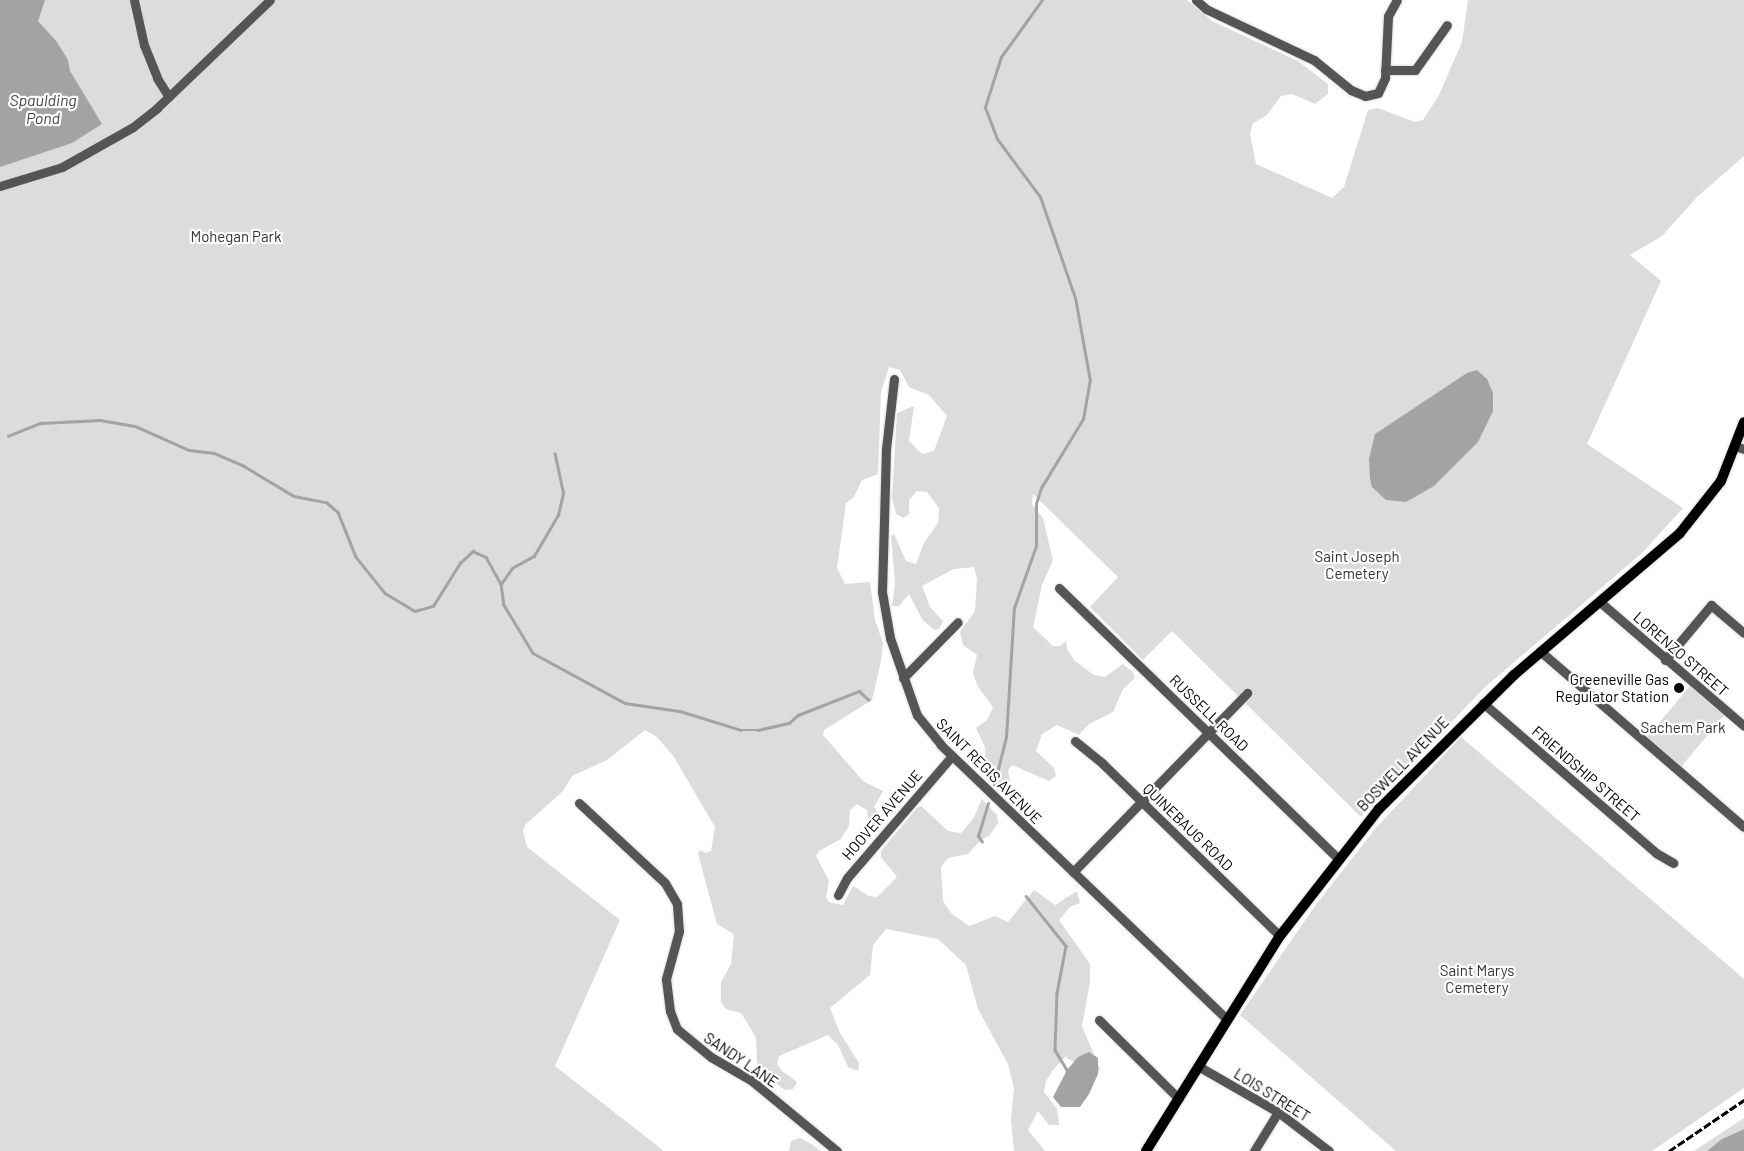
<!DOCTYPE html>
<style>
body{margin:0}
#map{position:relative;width:1744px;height:1151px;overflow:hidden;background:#fff;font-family:Barlow,sans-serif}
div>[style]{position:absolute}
.green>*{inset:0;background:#dcdcdc;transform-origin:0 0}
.water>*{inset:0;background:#a3a3a3}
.stream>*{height:2.5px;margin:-1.25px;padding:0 1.25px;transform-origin:1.25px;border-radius:1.25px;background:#a3a3a3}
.roads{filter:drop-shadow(0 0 1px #dbdbdb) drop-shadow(0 0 1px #dbdbdb)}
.minor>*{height:9px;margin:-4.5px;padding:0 4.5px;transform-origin:4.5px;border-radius:4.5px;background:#555}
.major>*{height:10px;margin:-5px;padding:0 5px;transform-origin:5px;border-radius:5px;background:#000}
.rail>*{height:2.5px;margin-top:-1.25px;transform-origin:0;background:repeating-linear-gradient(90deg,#000 0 8px,transparent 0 10.5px)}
.dots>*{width:14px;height:14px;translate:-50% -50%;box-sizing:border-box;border:2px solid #fff;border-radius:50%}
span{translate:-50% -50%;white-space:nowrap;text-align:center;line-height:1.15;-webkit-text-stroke:4.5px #fff;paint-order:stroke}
.park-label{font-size:15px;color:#333}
.street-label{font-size:15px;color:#000}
.poi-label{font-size:15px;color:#000}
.right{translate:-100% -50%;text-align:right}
.water-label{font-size:16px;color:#444;font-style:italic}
</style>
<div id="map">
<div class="green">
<div style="clip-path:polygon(0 0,1187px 0,1212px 21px,1298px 61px,1328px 84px,1328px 94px,1315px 104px,1292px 94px,1281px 96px,1266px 116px,1253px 123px,1250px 134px,1256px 164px,1332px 198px,1344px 187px,1368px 110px,1378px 108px,1415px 122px,1423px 120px,1439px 95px,1462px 42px,1468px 0,1744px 0,1744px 156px,1698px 196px,1662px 236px,1630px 255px,1661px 281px,1587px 444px,1683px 508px,1642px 553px,1485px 687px,1361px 817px,1172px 631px,1143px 660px,1090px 607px,1118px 577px,1033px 494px,1032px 504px,1043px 518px,1053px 560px,1042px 585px,1033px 627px,1053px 646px,1060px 646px,1066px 641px,1067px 649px,1075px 661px,1094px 675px,1105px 677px,1123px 664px,1133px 672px,1135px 678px,1123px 689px,1113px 712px,1089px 724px,1079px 735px,1057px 725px,1042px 734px,1036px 751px,1054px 768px,1056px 776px,1049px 781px,1012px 765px,1008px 770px,1012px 792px,1010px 797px,985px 776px,985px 747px,976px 728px,987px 720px,993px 707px,978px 687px,973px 673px,977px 655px,963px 645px,960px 632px,975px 611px,977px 579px,974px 567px,954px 569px,922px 586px,930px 607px,943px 621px,939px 629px,934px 630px,922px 619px,909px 594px,899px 606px,892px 606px,895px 583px,891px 536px,894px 534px,906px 561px,916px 564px,924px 543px,938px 523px,939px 508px,927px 492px,917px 491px,909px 500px,909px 514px,903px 518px,896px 514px,892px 498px,897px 413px,914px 406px,909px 441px,922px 454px,934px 451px,947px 416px,929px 395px,909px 387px,900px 370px,889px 367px,881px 392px,878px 474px,862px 480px,854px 497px,846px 503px,837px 568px,845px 584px,870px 582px,875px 620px,883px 643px,881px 661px,872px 700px,824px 730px,823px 735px,863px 781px,883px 791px,874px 807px,885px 822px,880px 827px,868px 818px,867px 810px,857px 804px,850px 810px,849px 826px,841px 839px,819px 851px,816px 856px,829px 881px,826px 897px,829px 902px,843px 905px,853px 886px,869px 896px,877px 897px,897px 877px,881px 857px,881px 851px,917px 808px,921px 806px,948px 831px,961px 833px,973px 819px,982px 799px,997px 815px,998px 823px,989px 836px,981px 840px,968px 854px,948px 858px,941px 867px,943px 901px,951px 913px,969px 926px,995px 916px,1008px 922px,1034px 890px,1055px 905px,1077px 891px,1080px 903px,1070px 907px,1059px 920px,1090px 964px,1090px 982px,1082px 1026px,1100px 1069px,1089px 1093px,1074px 1062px,1065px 1057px,1053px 1070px,1046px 1081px,1044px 1092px,1057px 1109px,1059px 1125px,1049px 1125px,1038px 1111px,1028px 1130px,1045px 1151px,1014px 1151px,1011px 1119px,1014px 1088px,1008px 1064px,978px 1009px,966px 965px,938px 939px,886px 929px,873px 945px,870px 975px,830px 1008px,840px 1033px,859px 1063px,858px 1071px,848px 1067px,838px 1045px,828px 1035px,779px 1056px,777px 1064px,782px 1071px,797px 1082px,793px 1089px,785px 1090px,771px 1080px,757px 1063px,756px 1038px,748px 1024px,741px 1013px,726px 1009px,721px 1002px,721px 982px,731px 964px,734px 934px,717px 924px,698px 854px,700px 850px,706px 853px,711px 851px,715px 827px,674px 757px,656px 736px,645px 730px,607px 760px,572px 776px,563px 791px,525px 825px,523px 831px,527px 847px,620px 920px,555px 1066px,664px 1151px,0 1151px)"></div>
<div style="left:1690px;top:686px;width:45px;height:67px;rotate:40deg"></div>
<div style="clip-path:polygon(1461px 737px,1744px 979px,1744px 1088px,1652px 1151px,1396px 1151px,1240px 1015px,1315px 906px,1375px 829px)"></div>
<div style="clip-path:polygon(1744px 1118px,1744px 1129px,1722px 1139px,1707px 1151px,1694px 1151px)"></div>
<div style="clip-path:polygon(800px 1138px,811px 1144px,821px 1151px,789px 1151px,791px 1141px)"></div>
</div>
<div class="water">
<div style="clip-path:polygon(0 0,45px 0,38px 21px,57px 42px,68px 60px,70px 71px,102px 124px,72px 143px,0 167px)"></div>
<div style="clip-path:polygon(1477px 370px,1487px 379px,1493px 393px,1493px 411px,1478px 442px,1434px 486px,1406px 502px,1386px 500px,1372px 487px,1370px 479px,1369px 459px,1375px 434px,1467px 373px)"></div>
<div style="clip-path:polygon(1089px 1052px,1098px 1058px,1098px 1074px,1089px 1094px,1080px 1107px,1061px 1107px,1053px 1097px,1067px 1070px,1078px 1057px)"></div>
<div style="clip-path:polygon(1744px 1129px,1744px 1151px,1707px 1151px,1722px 1139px)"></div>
</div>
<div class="stream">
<div style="left:8px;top:436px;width:35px;rotate:-22deg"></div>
<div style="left:41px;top:423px;width:59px;rotate:-2.9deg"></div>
<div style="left:100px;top:420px;width:36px;rotate:10deg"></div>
<div style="left:135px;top:426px;width:59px;rotate:24deg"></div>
<div style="left:189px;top:450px;width:25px;rotate:7deg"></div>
<div style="left:214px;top:453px;width:33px;rotate:23deg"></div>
<div style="left:244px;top:466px;width:58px;rotate:31deg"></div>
<div style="left:294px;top:496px;width:33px;rotate:11deg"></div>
<div style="left:326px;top:502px;width:16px;rotate:40deg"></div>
<div style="left:338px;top:512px;width:48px;rotate:68.2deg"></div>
<div style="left:356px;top:557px;width:46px;rotate:51.1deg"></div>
<div style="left:385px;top:593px;width:35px;rotate:31deg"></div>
<div style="left:415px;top:611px;width:19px;rotate:-16deg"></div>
<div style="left:433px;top:606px;width:51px;rotate:-57.9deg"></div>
<div style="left:460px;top:563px;width:18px;rotate:-43deg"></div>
<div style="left:473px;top:551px;width:4px;rotate:27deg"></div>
<div style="left:477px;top:553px;width:10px;rotate:24deg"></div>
<div style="left:486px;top:557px;width:31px;rotate:61deg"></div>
<div style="left:501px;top:584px;width:21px;rotate:82deg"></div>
<div style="left:504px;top:605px;width:56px;rotate:58.9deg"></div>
<div style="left:533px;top:653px;width:105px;rotate:28.5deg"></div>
<div style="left:625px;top:703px;width:56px;rotate:8.3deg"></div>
<div style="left:680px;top:711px;width:64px;rotate:17.3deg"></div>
<div style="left:741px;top:730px;width:17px"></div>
<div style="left:758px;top:730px;width:32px;rotate:-13deg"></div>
<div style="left:789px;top:723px;width:12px;rotate:-42deg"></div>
<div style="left:798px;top:715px;width:66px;rotate:-21.5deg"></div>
<div style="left:859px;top:691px;width:13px;rotate:42deg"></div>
<div style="left:501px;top:584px;width:19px;rotate:-55deg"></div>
<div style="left:512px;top:568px;width:25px;rotate:-29deg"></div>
<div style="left:534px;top:556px;width:48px;rotate:-59.7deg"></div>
<div style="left:558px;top:515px;width:23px;rotate:-77deg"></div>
<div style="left:563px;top:493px;width:40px;rotate:-102deg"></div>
<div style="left:994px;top:785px;width:49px;rotate:-76deg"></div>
<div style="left:1006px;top:737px;width:129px;rotate:-86.5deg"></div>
<div style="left:1014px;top:608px;width:66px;rotate:-70.5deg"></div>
<div style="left:1036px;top:546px;width:42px;rotate:-90deg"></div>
<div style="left:1036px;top:504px;width:17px;rotate:-73deg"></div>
<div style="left:1041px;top:488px;width:81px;rotate:-58.7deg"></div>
<div style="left:1083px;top:419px;width:39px;rotate:-80deg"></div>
<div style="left:1090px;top:381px;width:84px;rotate:-100.2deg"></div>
<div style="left:1075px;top:298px;width:107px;rotate:-109.1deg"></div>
<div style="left:1040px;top:197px;width:72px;rotate:-126.6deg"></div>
<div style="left:997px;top:139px;width:34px;rotate:-111deg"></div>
<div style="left:985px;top:107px;width:52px;rotate:-72.3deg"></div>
<div style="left:1001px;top:57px;width:70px;rotate:-54.3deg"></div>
<div style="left:982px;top:842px;width:7px;rotate:-124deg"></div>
<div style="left:978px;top:836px;width:34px;rotate:-73deg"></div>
<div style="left:1026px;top:896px;width:64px;rotate:51.3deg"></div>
<div style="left:1066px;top:946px;width:48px;rotate:100.8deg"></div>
<div style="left:1057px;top:993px;width:57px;rotate:92deg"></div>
<div style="left:1055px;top:1050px;width:23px;rotate:59deg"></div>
</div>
<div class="roads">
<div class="minor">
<div style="left:134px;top:0;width:46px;rotate:77.5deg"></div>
<div style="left:144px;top:45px;width:35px;rotate:68deg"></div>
<div style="left:157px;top:78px;width:22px;rotate:58deg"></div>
<div style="left:1196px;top:0;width:13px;rotate:42deg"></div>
<div style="left:1206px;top:9px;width:119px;rotate:25.3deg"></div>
<div style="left:1314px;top:60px;width:48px;rotate:39deg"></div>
<div style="left:1351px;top:90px;width:15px;rotate:23deg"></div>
<div style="left:1365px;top:96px;width:13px;rotate:-13deg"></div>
<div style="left:1378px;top:93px;width:17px;rotate:-65deg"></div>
<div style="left:1385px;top:78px;width:62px;rotate:-87.2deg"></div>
<div style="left:1388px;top:16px;width:18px;rotate:-61deg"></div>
<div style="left:1385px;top:70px;width:30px"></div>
<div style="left:1415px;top:70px;width:55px;rotate:-54.6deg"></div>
<div style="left:0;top:186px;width:65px;rotate:-17deg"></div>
<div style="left:62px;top:167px;width:81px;rotate:-29.4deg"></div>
<div style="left:133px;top:127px;width:31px;rotate:-38deg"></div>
<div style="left:157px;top:108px;width:156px;rotate:-43.7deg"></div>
<div style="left:894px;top:379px;width:70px;rotate:96.5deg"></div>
<div style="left:886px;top:449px;width:143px;rotate:91.6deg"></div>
<div style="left:882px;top:592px;width:47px;rotate:80.1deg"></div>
<div style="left:890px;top:638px;width:82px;rotate:70.7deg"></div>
<div style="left:917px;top:715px;width:38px;rotate:51deg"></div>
<div style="left:941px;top:745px;width:396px;rotate:43.8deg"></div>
<div style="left:1735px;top:446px;width:9px;rotate:18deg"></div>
<div style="left:1059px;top:588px;width:390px;rotate:44.1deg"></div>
<div style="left:1600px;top:602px;width:190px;rotate:40.7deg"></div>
<div style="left:1540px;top:651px;width:269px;rotate:40.8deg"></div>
<div style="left:1665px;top:660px;width:72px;rotate:-50.1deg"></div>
<div style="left:1711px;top:605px;width:43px;rotate:40.3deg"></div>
<div style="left:903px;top:678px;width:78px;rotate:-45.5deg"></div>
<div style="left:1483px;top:703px;width:229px;rotate:40.9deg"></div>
<div style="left:1656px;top:853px;width:20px;rotate:30deg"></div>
<div style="left:1075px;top:741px;width:35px;rotate:39deg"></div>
<div style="left:1102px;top:763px;width:248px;rotate:44.2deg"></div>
<div style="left:579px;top:803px;width:117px;rotate:42.9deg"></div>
<div style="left:665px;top:883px;width:24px;rotate:60deg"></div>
<div style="left:677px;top:904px;width:27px;rotate:86deg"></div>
<div style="left:679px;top:931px;width:50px;rotate:105.2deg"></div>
<div style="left:666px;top:979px;width:32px;rotate:83deg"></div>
<div style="left:670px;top:1011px;width:19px;rotate:69deg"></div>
<div style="left:677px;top:1029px;width:44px;rotate:39.5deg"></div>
<div style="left:711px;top:1057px;width:48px;rotate:30.3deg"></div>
<div style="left:752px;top:1081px;width:110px;rotate:39.5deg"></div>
<div style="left:1073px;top:872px;width:250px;rotate:-45.8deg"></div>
<div style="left:838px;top:895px;width:19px;rotate:-62deg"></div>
<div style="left:847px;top:878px;width:161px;rotate:-49.3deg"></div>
<div style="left:1099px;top:1020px;width:112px;rotate:44.6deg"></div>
<div style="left:1198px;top:1066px;width:92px;rotate:29.9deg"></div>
<div style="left:1278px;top:1112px;width:64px;rotate:37.4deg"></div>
<div style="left:1254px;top:1151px;width:46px;rotate:-58.4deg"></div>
</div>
<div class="major">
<div style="left:1146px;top:1151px;width:253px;rotate:-58.1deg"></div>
<div style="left:1280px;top:936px;width:161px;rotate:-52.1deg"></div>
<div style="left:1379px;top:809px;width:190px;rotate:-44.8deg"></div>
<div style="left:1514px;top:675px;width:218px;rotate:-40.5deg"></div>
<div style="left:1680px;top:533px;width:66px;rotate:-51.7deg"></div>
<div style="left:1721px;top:481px;width:63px;rotate:-68.7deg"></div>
</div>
</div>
<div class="rail">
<div style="left:1669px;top:1151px;width:91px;rotate:-34.2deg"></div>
</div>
<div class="dots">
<div style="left:1679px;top:688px;background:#000"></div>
</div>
<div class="park-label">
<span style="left:236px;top:237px">Mohegan Park</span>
<span style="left:1357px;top:565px">Saint Joseph<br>Cemetery</span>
<span style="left:1683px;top:728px">Sachem Park</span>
<span style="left:1477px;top:979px">Saint Marys<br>Cemetery</span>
</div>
<div class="street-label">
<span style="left:1681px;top:654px;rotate:41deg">LORENZO STREET</span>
<span style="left:1209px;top:713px;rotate:44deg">RUSSELL ROAD</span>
<span style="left:1403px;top:764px;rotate:-46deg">BOSWELL AVENUE</span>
<span style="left:989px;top:771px;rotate:45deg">SAINT REGIS AVENUE</span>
<span style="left:1586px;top:774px;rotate:41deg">FRIENDSHIP STREET</span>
<span style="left:882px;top:815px;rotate:-49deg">HOOVER AVENUE</span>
<span style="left:1188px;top:827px;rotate:44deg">QUINEBAUG ROAD</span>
<span style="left:741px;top:1060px;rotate:34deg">SANDY LANE</span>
<span style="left:1272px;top:1095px;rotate:32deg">LOIS STREET</span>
</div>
<div class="poi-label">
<span class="right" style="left:1669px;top:688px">Greeneville Gas<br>Regulator Station</span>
</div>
<div class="water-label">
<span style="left:43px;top:109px">Spaulding<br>Pond</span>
</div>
</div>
